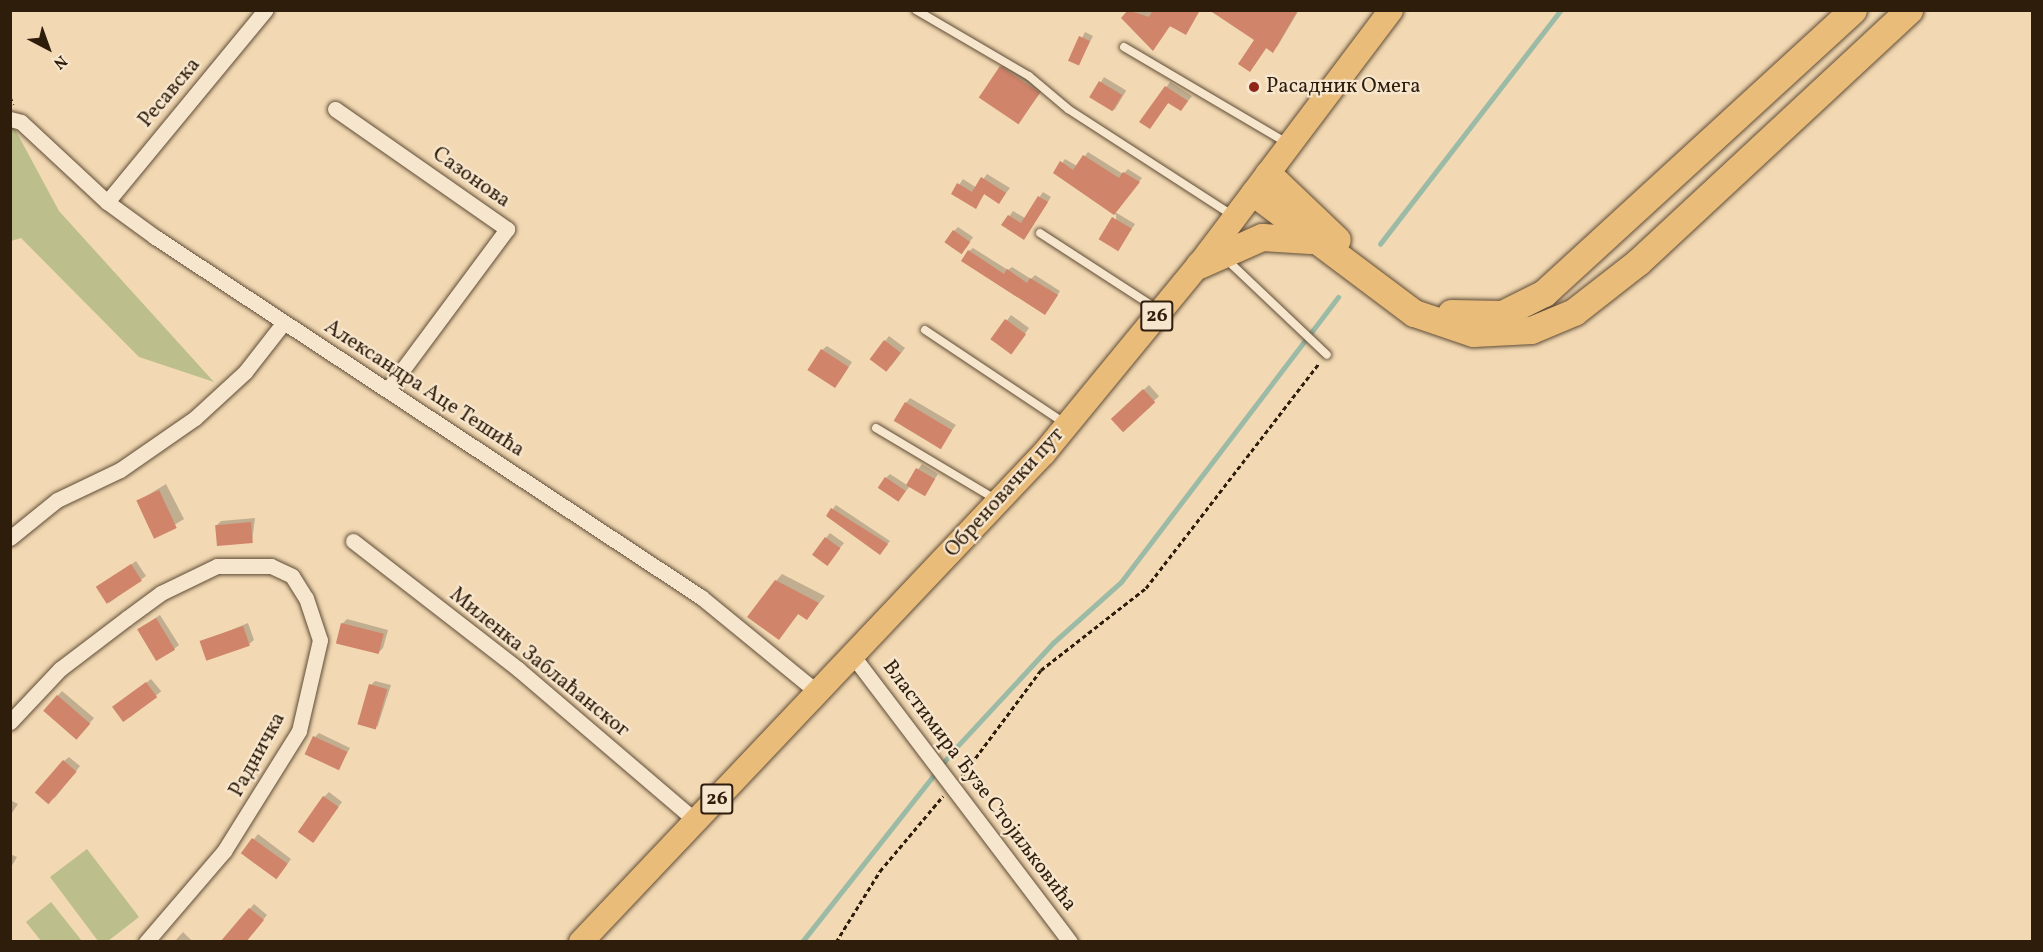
<!DOCTYPE html>
<meta charset="utf-8">
<style>
body{margin:0}
#map{position:relative;width:2043px;height:952px;overflow:hidden;background:#f2d9b3;font-family:Vollkorn,serif}
div>[style]{position:absolute}
.green>*{inset:0;background:#bcbf8b}
.shadow>*{inset:0;background:#0003;transform-origin:0 0}
.stream>*{height:4.5px;margin:-2.25px;padding:0 2.25px;transform-origin:2.25px;border-radius:2.25px;background:#9cbba6}
.building>*{inset:0;background:#d0846a;transform-origin:0 0}
.path>*{height:3px;margin-top:-1.5px;transform-origin:0;background:repeating-linear-gradient(90deg,#2f1d0c 0 4.5px,transparent 0 7.5px)}
.roads{filter:drop-shadow(0 0 2px #604c36) drop-shadow(0 0 2px #604c36)}
.service>*{height:8px;margin:-4px;padding:0 4px;transform-origin:4px;border-radius:4px;background:#f7e6ce}
.minor>*{height:15px;margin:-7.5px;padding:0 7.5px;transform-origin:7.5px;border-radius:7.5px;background:#f7e6ce}
.primary>*{height:24px;margin:-12px;padding:0 12px;transform-origin:12px;border-radius:12px;background:#e9bc7a}
.motorway>*{height:27px;margin:-13.5px;padding:0 13.5px;transform-origin:13.5px;border-radius:13.5px;background:#e9bc7a}
.dots>*{width:16px;height:16px;translate:-50% -50%;box-sizing:border-box;border:3px solid #f7e6ce;border-radius:50%}
span{translate:-50% -50%;white-space:nowrap;text-align:center;line-height:1.15;-webkit-text-stroke:4.5px #f7e6ce;paint-order:stroke}
.shield-label span{padding:2px 4px;background:#f7e6ce;border:2px solid;border-radius:4px;-webkit-text-stroke-width:0}
.shield-label{font-size:20px;color:#2f1d0c;font-weight:700}
.poi-label{font-size:21px;color:#2f1d0c}
.left{translate:0 -50%;text-align:left}
.street-label{font-size:21px;color:#2f1d0c}
.frame{position:absolute;inset:0;border:12px solid #2f1d0c;pointer-events:none}
.north{position:absolute;left:18px;top:18px;width:60px;height:60px;-webkit-text-stroke:4px #f7e6ce;paint-order:stroke;rotate:139deg;font-size:16px;font-weight:700;line-height:24px;text-align:center;color:#2f1d0c}
.north::after{content:'';display:block;margin:auto;width:21px;height:27px;background:#2f1d0c;clip-path:polygon(50% 0,100% 100%,50% 72%,0 100%)}
</style>
<div id="map">
<div class="green">
<div style="clip-path:polygon(10px 120px,59px 211px,214px 382px,139px 357px,21px 238px,11px 241px)"></div>
<div style="clip-path:polygon(87px 849px,139px 917px,108px 941px,98px 941px,50px 877px)"></div>
<div style="clip-path:polygon(51px 902px,82px 941px,41px 941px,26px 922px)"></div>
</div>
<div class="shadow">
<div style="clip-path:polygon(1129px 10px,1200px 10px,1186px 33px)"></div>
<div style="clip-path:polygon(1209px 10px,1299px 10px,1277px 47px,1267px 47px,1254px 66px,1257px 39px)"></div>
<div style="left:1085px;top:32px;width:9px;height:31px;rotate:27deg"></div>
<div style="clip-path:polygon(1008px 60px,1046px 85px,1019px 122px,1001px 67px)"></div>
<div style="left:1104px;top:77px;width:26px;height:23px;rotate:31deg"></div>
<div style="clip-path:polygon(1170px 82px,1192px 96px,1181px 110px,1169px 102px,1150px 127px,1141px 122px)"></div>
<div style="clip-path:polygon(1088px 152px,1123px 174px,1128px 169px,1142px 178px,1115px 212px,1135px 224px,1118px 250px,1116px 215px,1055px 173px,1065px 159px,1077px 166px)"></div>
<div style="clip-path:polygon(987px 174px,1010px 188px,999px 202px,985px 193px,975px 207px,953px 194px,963px 179px,977px 188px)"></div>
<div style="clip-path:polygon(1043px 192px,1051px 197px,1028px 233px,1003px 225px,1013px 211px,1025px 218px)"></div>
<div style="clip-path:polygon(958px 227px,973px 237px,966px 248px,954px 231px)"></div>
<div style="clip-path:polygon(973px 248px,1008px 270px,1012px 267px,1031px 279px,1035px 275px,1060px 291px,1048px 310px,969px 251px)"></div>
<div style="clip-path:polygon(1011px 315px,1029px 328px,1015px 348px,993px 339px)"></div>
<div style="clip-path:polygon(889px 336px,905px 348px,891px 366px,871px 359px)"></div>
<div style="clip-path:polygon(827px 346px,852px 362px,839px 382px,822px 350px)"></div>
<div style="left:1149px;top:385px;width:15px;height:50px;rotate:48deg"></div>
<div style="clip-path:polygon(910px 398px,956px 425px,939px 448px,906px 403px)"></div>
<div style="clip-path:polygon(922px 464px,938px 474px,928px 490px,924px 495px,910px 486px,899px 500px,886px 478px,890px 474px,907px 485px)"></div>
<div style="clip-path:polygon(166px 484px,184px 519px,155px 537px,138px 501px)"></div>
<div style="clip-path:polygon(836px 505px,890px 541px,883px 549px,828px 515px)"></div>
<div style="clip-path:polygon(255px 518px,252px 541px,216px 526px,221px 521px)"></div>
<div style="clip-path:polygon(830px 533px,844px 543px,827px 564px,826px 538px)"></div>
<div style="clip-path:polygon(136px 561px,146px 576px,109px 603px,104px 584px)"></div>
<div style="clip-path:polygon(782px 574px,825px 596px,806px 619px,799px 613px,779px 638px,776px 581px)"></div>
<div style="clip-path:polygon(160px 615px,179px 645px,174px 649px,139px 629px)"></div>
<div style="clip-path:polygon(347px 619px,388px 630px,383px 648px,379px 652px,342px 624px)"></div>
<div style="clip-path:polygon(248px 623px,254px 640px,249px 644px,202px 642px)"></div>
<div style="left:151px;top:679px;width:16px;height:41px;rotate:50deg"></div>
<div style="clip-path:polygon(375px 681px,391px 685px,377px 728px,371px 685px)"></div>
<div style="clip-path:polygon(62px 691px,94px 718px,81px 733px,45px 710px)"></div>
<div style="clip-path:polygon(319px 733px,350px 748px,338px 768px,315px 737px)"></div>
<div style="clip-path:polygon(69px 757px,80px 766px,54px 799px,64px 761px)"></div>
<div style="clip-path:polygon(329px 792px,342px 802px,317px 836px,324px 797px)"></div>
<div style="clip-path:polygon(10px 800px,18px 804px,10px 816px)"></div>
<div style="clip-path:polygon(258px 834px,291px 859px,281px 873px,243px 853px)"></div>
<div style="clip-path:polygon(10px 854px,17px 857px,10px 869px)"></div>
<div style="clip-path:polygon(254px 904px,267px 915px,245px 942px,225px 938px)"></div>
<div style="clip-path:polygon(183px 932px,193px 942px,174px 942px)"></div>
</div>
<div class="stream">
<div style="left:1380px;top:244px;width:296px;rotate:-52.3deg"></div>
<div style="left:802px;top:942px;width:242px;rotate:-51.7deg"></div>
<div style="left:952px;top:752px;width:149px;rotate:-47.2deg"></div>
<div style="left:1053px;top:643px;width:91px;rotate:-41.9deg"></div>
<div style="left:1121px;top:582px;width:358px;rotate:-52.7deg"></div>
</div>
<div class="building">
<div style="clip-path:polygon(1128px 10px,1149px 17px,1153px 10px,1200px 10px,1186px 35px,1170px 26px,1153px 51px,1121px 18px)"></div>
<div style="clip-path:polygon(1209px 10px,1298px 10px,1273px 53px,1266px 48px,1250px 72px,1238px 64px,1254px 40px)"></div>
<div style="left:1079px;top:36px;width:12px;height:27px;rotate:24deg"></div>
<div style="left:1000px;top:66px;width:48px;height:38px;rotate:34deg"></div>
<div style="left:1099px;top:81px;width:27px;height:19px;rotate:31deg"></div>
<div style="clip-path:polygon(1165px 86px,1188px 101px,1181px 111px,1168px 103px,1150px 129px,1139px 122px)"></div>
<div style="clip-path:polygon(1083px 155px,1119px 178px,1123px 172px,1140px 182px,1114px 215px,1053px 173px,1060px 161px,1073px 170px)"></div>
<div style="clip-path:polygon(981px 177px,1006px 193px,999px 204px,984px 194px,976px 209px,951px 194px,957px 183px,972px 192px)"></div>
<div style="clip-path:polygon(1038px 196px,1048px 202px,1024px 240px,1001px 225px,1008px 215px,1021px 223px)"></div>
<div style="left:1112px;top:217px;width:23px;height:26px;rotate:31deg"></div>
<div style="left:953px;top:230px;width:21px;height:15px;rotate:35deg"></div>
<div style="clip-path:polygon(968px 250px,1004px 274px,1007px 269px,1027px 283px,1030px 278px,1058px 295px,1045px 315px,961px 261px)"></div>
<div style="left:1005px;top:319px;width:26px;height:25px;rotate:36deg"></div>
<div style="left:884px;top:340px;width:21px;height:24px;rotate:37deg"></div>
<div style="left:821px;top:349px;width:33px;height:25px;rotate:33deg"></div>
<div style="left:1143px;top:389px;width:18px;height:44px;rotate:47deg"></div>
<div style="left:905px;top:402px;width:55px;height:22px;rotate:31deg"></div>
<div style="left:916px;top:468px;width:22px;height:20px;rotate:30deg"></div>
<div style="left:885px;top:477px;width:25px;height:13px;rotate:34deg"></div>
<div style="left:159px;top:490px;width:42px;height:25px;rotate:65deg"></div>
<div style="clip-path:polygon(831px 508px,888px 544px,880px 555px,826px 516px)"></div>
<div style="left:251px;top:522px;width:21px;height:36px;rotate:85deg"></div>
<div style="left:825px;top:537px;width:19px;height:22px;rotate:36deg"></div>
<div style="left:131px;top:564px;width:20px;height:42px;rotate:57deg"></div>
<div style="clip-path:polygon(775px 580px,819px 603px,807px 620px,798px 614px,779px 640px,747px 617px)"></div>
<div style="left:156px;top:618px;width:37px;height:22px;rotate:59deg"></div>
<div style="left:341px;top:623px;width:44px;height:21px;rotate:14deg"></div>
<div style="left:243px;top:626px;width:21px;height:46px;rotate:71deg"></div>
<div style="left:146px;top:682px;width:19px;height:42px;rotate:54deg"></div>
<div style="left:369px;top:684px;width:19px;height:42px;rotate:16deg"></div>
<div style="left:57px;top:695px;width:44px;height:21px;rotate:41deg"></div>
<div style="left:313px;top:736px;width:38px;height:20px;rotate:25deg"></div>
<div style="left:63px;top:760px;width:18px;height:43px;rotate:41deg"></div>
<div style="left:323px;top:796px;width:19px;height:44px;rotate:35deg"></div>
<div style="left:252px;top:838px;width:44px;height:19px;rotate:36deg"></div>
<div style="clip-path:polygon(249px 908px,264px 920px,246px 942px,220px 942px)"></div>
</div>
<div class="path">
<div style="left:10px;top:97px;width:8px;rotate:67deg"></div>
<div style="left:962px;top:776px;width:132px;rotate:-53.3deg"></div>
<div style="left:1041px;top:670px;width:133px;rotate:-38deg"></div>
<div style="left:1146px;top:588px;width:285px;rotate:-52.4deg"></div>
<div style="left:836px;top:942px;width:84px;rotate:-58.2deg"></div>
<div style="left:880px;top:871px;width:98px;rotate:-50deg"></div>
</div>
<div class="roads">
<div class="service">
<div style="left:916px;top:10px;width:131px;rotate:30.3deg"></div>
<div style="left:1029px;top:76px;width:51px;rotate:40.2deg"></div>
<div style="left:1068px;top:109px;width:195px;rotate:32.9deg"></div>
<div style="left:1124px;top:47px;width:189px;rotate:30.5deg"></div>
<div style="left:1040px;top:233px;width:140px;rotate:33deg"></div>
<div style="left:1226px;top:259px;width:139px;rotate:43.5deg"></div>
<div style="left:925px;top:330px;width:166px;rotate:33.7deg"></div>
<div style="left:876px;top:428px;width:139px;rotate:30.8deg"></div>
</div>
<div class="minor">
<div style="left:335px;top:109px;width:210px;rotate:34.9deg"></div>
<div style="left:507px;top:229px;width:199px;rotate:126.6deg"></div>
<div style="left:10px;top:119px;width:11px;rotate:15deg"></div>
<div style="left:21px;top:122px;width:117px;rotate:42.9deg"></div>
<div style="left:107px;top:202px;width:59px;rotate:36.1deg"></div>
<div style="left:155px;top:237px;width:654px;rotate:33.4deg"></div>
<div style="left:701px;top:597px;width:150px;rotate:39.3deg"></div>
<div style="left:107px;top:202px;width:249px;rotate:-50.5deg"></div>
<div style="left:10px;top:538px;width:60px;rotate:-39deg"></div>
<div style="left:57px;top:500px;width:70px;rotate:-25.5deg"></div>
<div style="left:120px;top:470px;width:91px;rotate:-34.7deg"></div>
<div style="left:195px;top:418px;width:68px;rotate:-42.6deg"></div>
<div style="left:245px;top:372px;width:63px;rotate:-52deg"></div>
<div style="left:353px;top:541px;width:209px;rotate:37.8deg"></div>
<div style="left:518px;top:669px;width:234px;rotate:40.5deg"></div>
<div style="left:853px;top:656px;width:359px;rotate:52.8deg"></div>
<div style="left:10px;top:722px;width:73px;rotate:-46.7deg"></div>
<div style="left:60px;top:669px;width:84px;rotate:-37.3deg"></div>
<div style="left:127px;top:618px;width:42px;rotate:-36.3deg"></div>
<div style="left:161px;top:593px;width:62px;rotate:-25.7deg"></div>
<div style="left:217px;top:566px;width:54px"></div>
<div style="left:271px;top:566px;width:23px;rotate:25deg"></div>
<div style="left:292px;top:576px;width:26px;rotate:58deg"></div>
<div style="left:306px;top:598px;width:44px;rotate:71.6deg"></div>
<div style="left:320px;top:640px;width:93px;rotate:103deg"></div>
<div style="left:299px;top:731px;width:142px;rotate:122deg"></div>
<div style="left:224px;top:851px;width:120px;rotate:130.6deg"></div>
</div>
<div class="primary">
<div style="left:581px;top:942px;width:673px;rotate:-46.56deg"></div>
<div style="left:1044px;top:453px;width:259px;rotate:-50.6deg"></div>
<div style="left:1208px;top:253px;width:304px;rotate:-53deg"></div>
</div>
<div class="motorway">
<div style="left:1268px;top:174px;width:95px;rotate:43.7deg"></div>
<div style="left:1254px;top:193px;width:200px;rotate:36.9deg"></div>
<div style="left:1414px;top:313px;width:62px;rotate:18.7deg"></div>
<div style="left:1473px;top:333px;width:58px;rotate:-3deg"></div>
<div style="left:1531px;top:330px;width:47px;rotate:-22.7deg"></div>
<div style="left:1574px;top:312px;width:81px;rotate:-38deg"></div>
<div style="left:1638px;top:262px;width:370px;rotate:-42.9deg"></div>
<div style="left:1199px;top:265px;width:69px;rotate:-24deg"></div>
<div style="left:1262px;top:237px;width:48px;rotate:3.6deg"></div>
<div style="left:1451px;top:313px;width:51px;rotate:1.1deg"></div>
<div style="left:1502px;top:314px;width:47px;rotate:-26.6deg"></div>
<div style="left:1544px;top:293px;width:419px;rotate:-42.5deg"></div>
</div>
</div>
<div class="dots">
<div style="left:1254px;top:87px;background:#8f2418"></div>
</div>
<div class="shield-label">
<span style="left:1157px;top:316px">26</span>
<span style="left:717px;top:799px">26</span>
</div>
<div class="poi-label">
<span class="left" style="left:1266px;top:87px">Расадник Омега</span>
</div>
<div class="street-label">
<span style="left:170px;top:93px;rotate:-50deg">Ресавска</span>
<span style="left:471px;top:178px;rotate:35deg">Сазонова</span>
<span style="left:424px;top:389px;rotate:33deg">Александра Аце Тешића</span>
<span style="left:1005px;top:493px;rotate:-48deg">Обреновачки пут</span>
<span style="left:539px;top:663px;rotate:39deg">Миленка Заблаћанског</span>
<span style="left:258px;top:755px;rotate:-61deg">Радничка</span>
<span style="left:979px;top:786px;rotate:53deg">Властимира Ђузе Стојиљковића</span>
</div>
<div class="frame"></div>
<div class="north">N</div>
</div>
